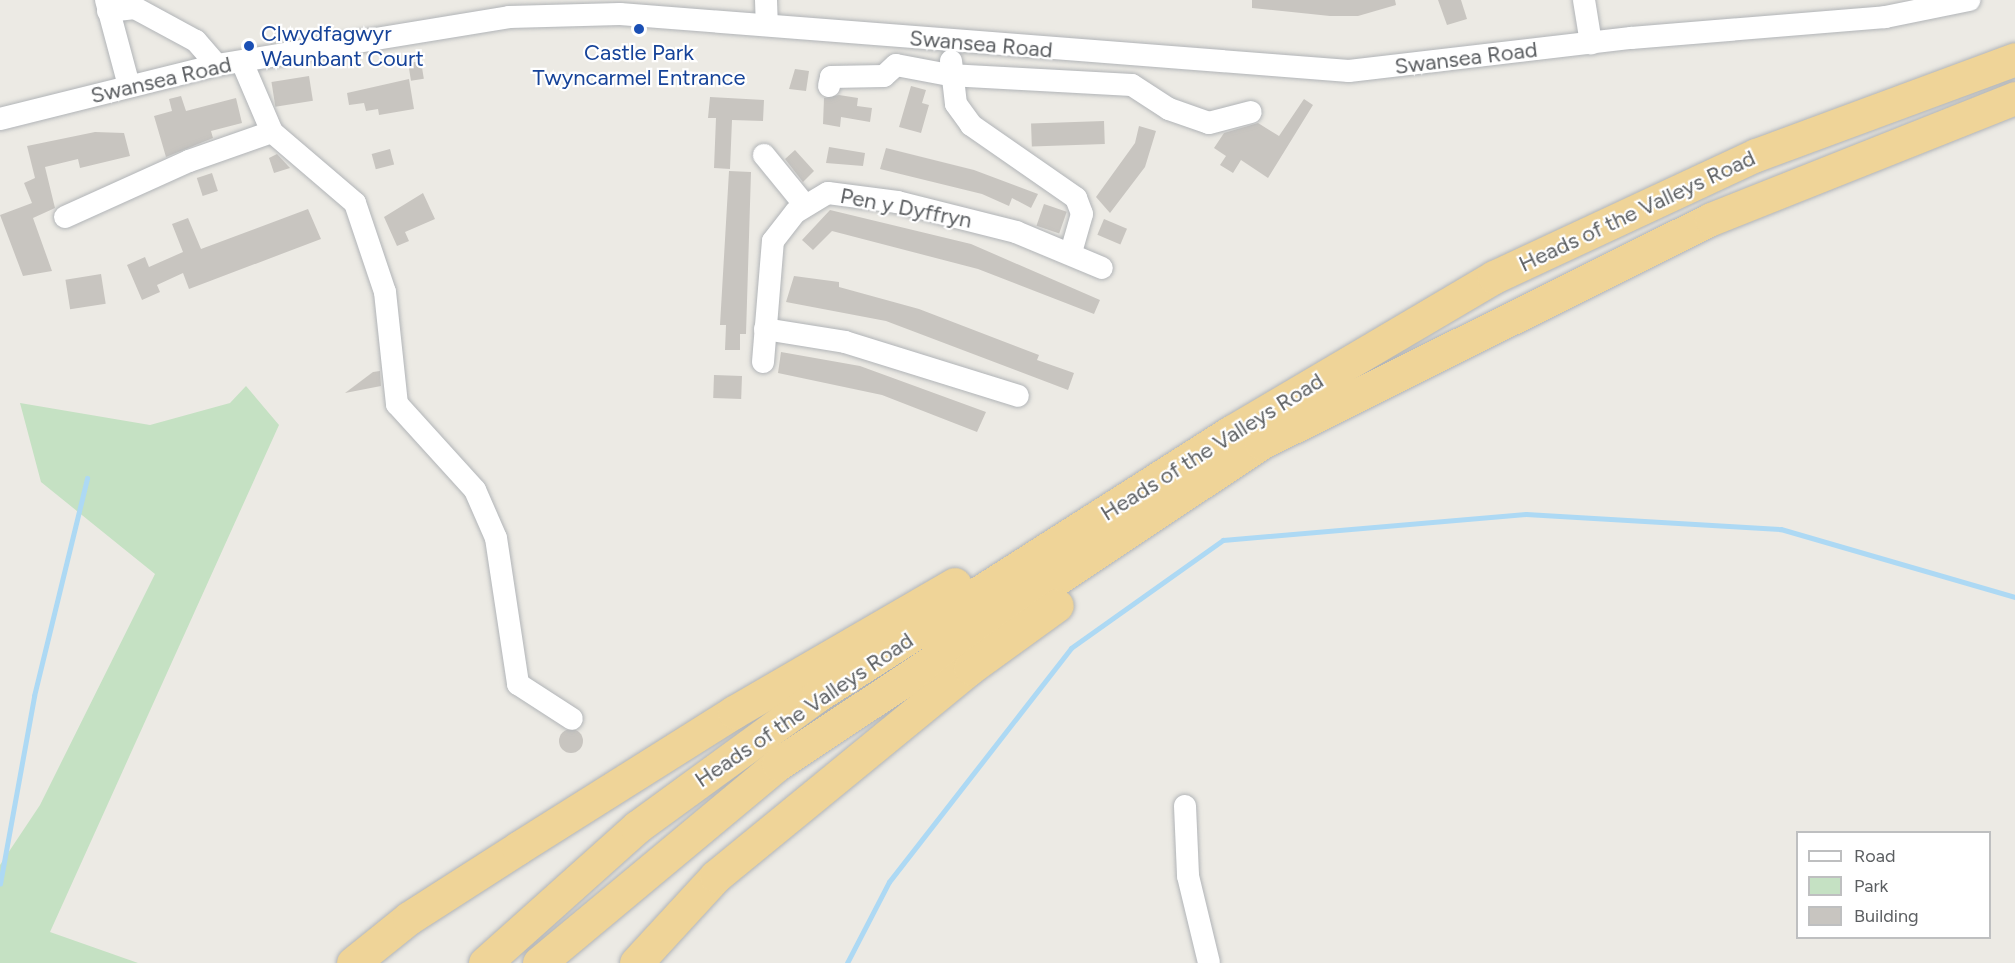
<!DOCTYPE html>
<style>
body{margin:0}
#map{position:relative;width:2015px;height:963px;overflow:hidden;background:#eceae4;font-family:Figtree,sans-serif}
div>[style]{position:absolute}
.green>*{inset:0;background:#c5e1c3}
.stream>*{height:4.5px;margin:-2.25px;padding:0 2.25px;transform-origin:2.25px;border-radius:2.25px;background:#add9f4}
.building>*{inset:0;background:#c8c5c0;transform-origin:0 0}
.round{border-radius:50%}
.roads{filter:drop-shadow(0 0 2px #b1b4b7) drop-shadow(0 0 2px #b1b4b7)}
.minor>*{height:22px;margin:-11px;padding:0 11px;transform-origin:11px;border-radius:11px;background:#fff}
.highway>*{height:33px;margin:-16.5px;padding:0 16.5px;transform-origin:16.5px;border-radius:16.5px;background:#efd498}
.dots>*{width:16px;height:16px;translate:-50% -50%;box-sizing:border-box;border:3px solid #fff;border-radius:50%}
span{translate:-50% -50%;white-space:nowrap;text-align:center;line-height:1.15;-webkit-text-stroke:4.5px #fff;paint-order:stroke}
.transit-label{font-size:22px;color:#164399}
.left{translate:0 -50%;text-align:left}
.street-label{font-size:22px;color:#5c5f62}
.legend{position:absolute;left:1796px;top:831px;width:195px;height:108px;box-sizing:border-box;background:#fff;border:2px solid #bebfc0;margin:0;padding:8px 10px;list-style:none;font-size:18px;color:#5c5f62}
.legend li{display:flex;align-items:center;gap:12px;height:30px}
.legend b{width:30px;border:2px solid #bebfc0}
</style>
<div id="map">
<div class="green">
<div style="clip-path:polygon(246px 386px,279px 425px,50px 932px,138px 963px,0 963px,0 865px,40px 805px,155px 574px,41px 482px,20px 403px,150px 425px,230px 403px)"></div>
</div>
<div class="stream">
<div style="left:0;top:884px;width:191px;rotate:-79.7deg"></div>
<div style="left:34px;top:696px;width:224px;rotate:-76.3deg"></div>
<div style="left:847px;top:963px;width:91px;rotate:-62.6deg"></div>
<div style="left:889px;top:882px;width:296px;rotate:-52.1deg"></div>
<div style="left:1071px;top:648px;width:186px;rotate:-35.4deg"></div>
<div style="left:1223px;top:540px;width:304px;rotate:-4.9deg"></div>
<div style="left:1526px;top:514px;width:255px;rotate:3.4deg"></div>
<div style="left:1781px;top:529px;width:244px;rotate:16.2deg"></div>
</div>
<div class="building">
<div style="clip-path:polygon(1252px 0,1395px 0,1396px 5px,1358px 16px,1330px 16px,1252px 8px)"></div>
<div style="clip-path:polygon(1438px 0,1461px 0,1467px 19px,1447px 25px)"></div>
<div style="left:421px;top:61px;width:18px;height:13px;rotate:81deg"></div>
<div style="clip-path:polygon(795px 69px,809px 71px,806px 91px,789px 89px)"></div>
<div style="left:309px;top:76px;width:25px;height:38px;rotate:81deg"></div>
<div style="clip-path:polygon(409px 79px,414px 109px,379px 115px,378px 109px,366px 111px,364px 103px,349px 105px,347px 93px)"></div>
<div style="clip-path:polygon(911px 86px,926px 90px,922px 103px,929px 105px,921px 133px,899px 127px)"></div>
<div style="clip-path:polygon(839px 95px,858px 98px,857px 106px,872px 108px,870px 122px,841px 117px,840px 127px,823px 124px,824px 98px)"></div>
<div style="clip-path:polygon(181px 96px,186px 111px,236px 98px,242px 123px,211px 131px,213px 138px,166px 157px,154px 116px,172px 111px,169px 99px)"></div>
<div style="clip-path:polygon(710px 97px,764px 100px,763px 121px,732px 120px,730px 169px,714px 168px,716px 118px,708px 118px)"></div>
<div style="clip-path:polygon(1304px 99px,1313px 105px,1268px 178px,1241px 160px,1233px 173px,1220px 165px,1226px 156px,1214px 148px,1224px 133px,1258px 123px,1279px 136px)"></div>
<div style="left:1104px;top:121px;width:23px;height:73px;rotate:88deg"></div>
<div style="clip-path:polygon(1139px 126px,1156px 131px,1145px 167px,1110px 213px,1096px 197px,1135px 143px)"></div>
<div style="clip-path:polygon(95px 132px,124px 133px,130px 156px,80px 168px,78px 159px,45px 167px,55px 208px,33px 218px,52px 271px,23px 276px,0 215px,32px 203px,24px 183px,35px 178px,27px 146px)"></div>
<div style="clip-path:polygon(829px 147px,865px 153px,863px 166px,826px 163px)"></div>
<div style="clip-path:polygon(886px 148px,974px 170px,1038px 194px,1031px 208px,1012px 198px,1009px 206px,982px 194px,880px 169px)"></div>
<div style="left:390px;top:149px;width:16px;height:19px;rotate:75deg"></div>
<div style="clip-path:polygon(795px 150px,814px 171px,803px 182px,785px 159px)"></div>
<div style="clip-path:polygon(277px 154px,290px 168px,274px 173px,269px 158px)"></div>
<div style="clip-path:polygon(729px 171px,751px 172px,746px 334px,740px 334px,740px 350px,725px 350px,726px 325px,720px 325px)"></div>
<div style="left:212px;top:173px;width:19px;height:16px;rotate:72deg"></div>
<div style="clip-path:polygon(423px 193px,435px 219px,405px 232px,409px 241px,397px 246px,384px 217px)"></div>
<div style="left:1044px;top:204px;width:24px;height:23px;rotate:19deg"></div>
<div style="clip-path:polygon(308px 209px,321px 239px,189px 289px,183px 273px,157px 285px,160px 292px,142px 300px,127px 265px,145px 257px,149px 267px,183px 252px,172px 224px,188px 218px,201px 249px)"></div>
<div style="clip-path:polygon(830px 210px,971px 244px,1100px 300px,1094px 314px,978px 269px,832px 231px,813px 250px,802px 240px)"></div>
<div style="left:1104px;top:219px;width:25px;height:17px;rotate:23deg"></div>
<div style="left:101px;top:274px;width:30px;height:36px;rotate:81deg"></div>
<div style="clip-path:polygon(794px 276px,839px 282px,839px 287px,919px 309px,1039px 355px,1037px 360px,1074px 373px,1068px 390px,886px 321px,786px 302px)"></div>
<div style="clip-path:polygon(781px 352px,860px 366px,986px 412px,977px 432px,882px 395px,778px 373px)"></div>
<div style="clip-path:polygon(380px 371px,381px 386px,345px 393px,373px 372px)"></div>
<div style="left:714px;top:375px;width:28px;height:23px;rotate:2deg"></div>
<div class="round" style="left:559px;top:729px;width:24px;height:24px"></div>
</div>
<div class="roads">
<div class="minor">
<div style="left:106px;top:0;width:89px;rotate:75deg"></div>
<div style="left:766px;top:0;width:25px;rotate:88deg"></div>
<div style="left:1584px;top:0;width:44px;rotate:80.8deg"></div>
<div style="left:108px;top:11px;width:27px;rotate:-6deg"></div>
<div style="left:135px;top:8px;width:69px;rotate:28.4deg"></div>
<div style="left:196px;top:41px;width:32px;rotate:49deg"></div>
<div style="left:951px;top:61px;width:43px;rotate:83.4deg"></div>
<div style="left:956px;top:104px;width:26px;rotate:54deg"></div>
<div style="left:971px;top:125px;width:128px;rotate:34.8deg"></div>
<div style="left:1076px;top:198px;width:17px;rotate:69deg"></div>
<div style="left:1082px;top:214px;width:40px;rotate:106deg"></div>
<div style="left:242px;top:62px;width:76px;rotate:66.8deg"></div>
<div style="left:272px;top:132px;width:109px;rotate:40.5deg"></div>
<div style="left:355px;top:203px;width:94px;rotate:71.4deg"></div>
<div style="left:385px;top:292px;width:113px;rotate:83.9deg"></div>
<div style="left:397px;top:404px;width:116px;rotate:47.8deg"></div>
<div style="left:475px;top:490px;width:52px;rotate:66.4deg"></div>
<div style="left:496px;top:538px;width:148px;rotate:81.4deg"></div>
<div style="left:518px;top:684px;width:64px;rotate:32.9deg"></div>
<div style="left:829px;top:86px;width:9px;rotate:-77deg"></div>
<div style="left:831px;top:77px;width:53px;rotate:-1.1deg"></div>
<div style="left:884px;top:76px;width:16px;rotate:-43deg"></div>
<div style="left:896px;top:65px;width:54px;rotate:10.7deg"></div>
<div style="left:949px;top:75px;width:183px;rotate:3.1deg"></div>
<div style="left:1132px;top:85px;width:44px;rotate:33deg"></div>
<div style="left:1169px;top:109px;width:42px;rotate:19.3deg"></div>
<div style="left:1209px;top:123px;width:43px;rotate:-14.7deg"></div>
<div style="left:0;top:119px;width:224px;rotate:-14deg"></div>
<div style="left:217px;top:65px;width:296px;rotate:-9.3deg"></div>
<div style="left:509px;top:17px;width:111px;rotate:-1.5deg"></div>
<div style="left:620px;top:14px;width:731px;rotate:4.47deg"></div>
<div style="left:1349px;top:71px;width:284px;rotate:-6.7deg"></div>
<div style="left:1631px;top:38px;width:255px;rotate:-4.7deg"></div>
<div style="left:1885px;top:17px;width:86px;rotate:-11.4deg"></div>
<div style="left:764px;top:155px;width:63px;rotate:50.8deg"></div>
<div style="left:65px;top:217px;width:136px;rotate:-24.3deg"></div>
<div style="left:189px;top:161px;width:88px;rotate:-19.3deg"></div>
<div style="left:765px;top:329px;width:81px;rotate:9.2deg"></div>
<div style="left:845px;top:342px;width:181px;rotate:17.3deg"></div>
<div style="left:763px;top:362px;width:121px;rotate:-85.3deg"></div>
<div style="left:773px;top:241px;width:37px;rotate:-52deg"></div>
<div style="left:796px;top:212px;width:37px;rotate:-31deg"></div>
<div style="left:828px;top:193px;width:70px;rotate:7.4deg"></div>
<div style="left:897px;top:202px;width:123px;rotate:14.1deg"></div>
<div style="left:1016px;top:232px;width:93px;rotate:22.7deg"></div>
<div style="left:1185px;top:806px;width:70px;rotate:87.5deg"></div>
<div style="left:1188px;top:876px;width:89px;rotate:76.4deg"></div>
</div>
<div class="highway">
<div style="left:353px;top:963px;width:72px;rotate:-38.8deg"></div>
<div style="left:409px;top:918px;width:130px;rotate:-32.7deg"></div>
<div style="left:518px;top:848px;width:255px;rotate:-32.2deg"></div>
<div style="left:734px;top:712px;width:255px;rotate:-30.1deg"></div>
<div style="left:485px;top:963px;width:204px;rotate:-41.8deg"></div>
<div style="left:637px;top:827px;width:224px;rotate:-36.1deg"></div>
<div style="left:818px;top:695px;width:490px;rotate:-32.5deg"></div>
<div style="left:1231px;top:432px;width:305px;rotate:-30.5deg"></div>
<div style="left:1494px;top:277px;width:289px;rotate:-25deg"></div>
<div style="left:1756px;top:155px;width:276px;rotate:-20.3deg"></div>
<div style="left:539px;top:963px;width:311px;rotate:-39.8deg"></div>
<div style="left:778px;top:764px;width:580px;rotate:-33.61deg"></div>
<div style="left:1261px;top:443px;width:503px;rotate:-26.46deg"></div>
<div style="left:1711px;top:219px;width:327px;rotate:-21.7deg"></div>
<div style="left:636px;top:963px;width:118px;rotate:-47.4deg"></div>
<div style="left:716px;top:876px;width:328px;rotate:-39.3deg"></div>
<div style="left:970px;top:668px;width:107px;rotate:-35.9deg"></div>
</div>
</div>
<div class="dots">
<div style="left:639px;top:29px;background:#1a4fb4"></div>
<div style="left:249px;top:46px;background:#1a4fb4"></div>
</div>
<div class="transit-label">
<span class="left" style="left:261px;top:46px">Clwydfagwyr<br>Waunbant Court</span>
<span style="left:639px;top:65px">Castle Park<br>Twyncarmel Entrance</span>
</div>
<div class="street-label">
<span style="left:981px;top:44px;rotate:5deg">Swansea Road</span>
<span style="left:1466px;top:58px;rotate:-7deg">Swansea Road</span>
<span style="left:161px;top:80px;rotate:-13deg">Swansea Road</span>
<span style="left:906px;top:208px;rotate:11deg">Pen y Dyffryn</span>
<span style="left:1637px;top:211px;rotate:-25deg">Heads of the Valleys Road</span>
<span style="left:1212px;top:447px;rotate:-32deg">Heads of the Valleys Road</span>
<span style="left:804px;top:710px;rotate:-34deg">Heads of the Valleys Road</span>
</div>
<ul class="legend">
<li><b style="height:8px;background:#fff"></b>Road</li>
<li><b style="height:16px;background:#c5e1c3"></b>Park</li>
<li><b style="height:16px;background:#c8c5c0"></b>Building</li>
</ul>
</div>
